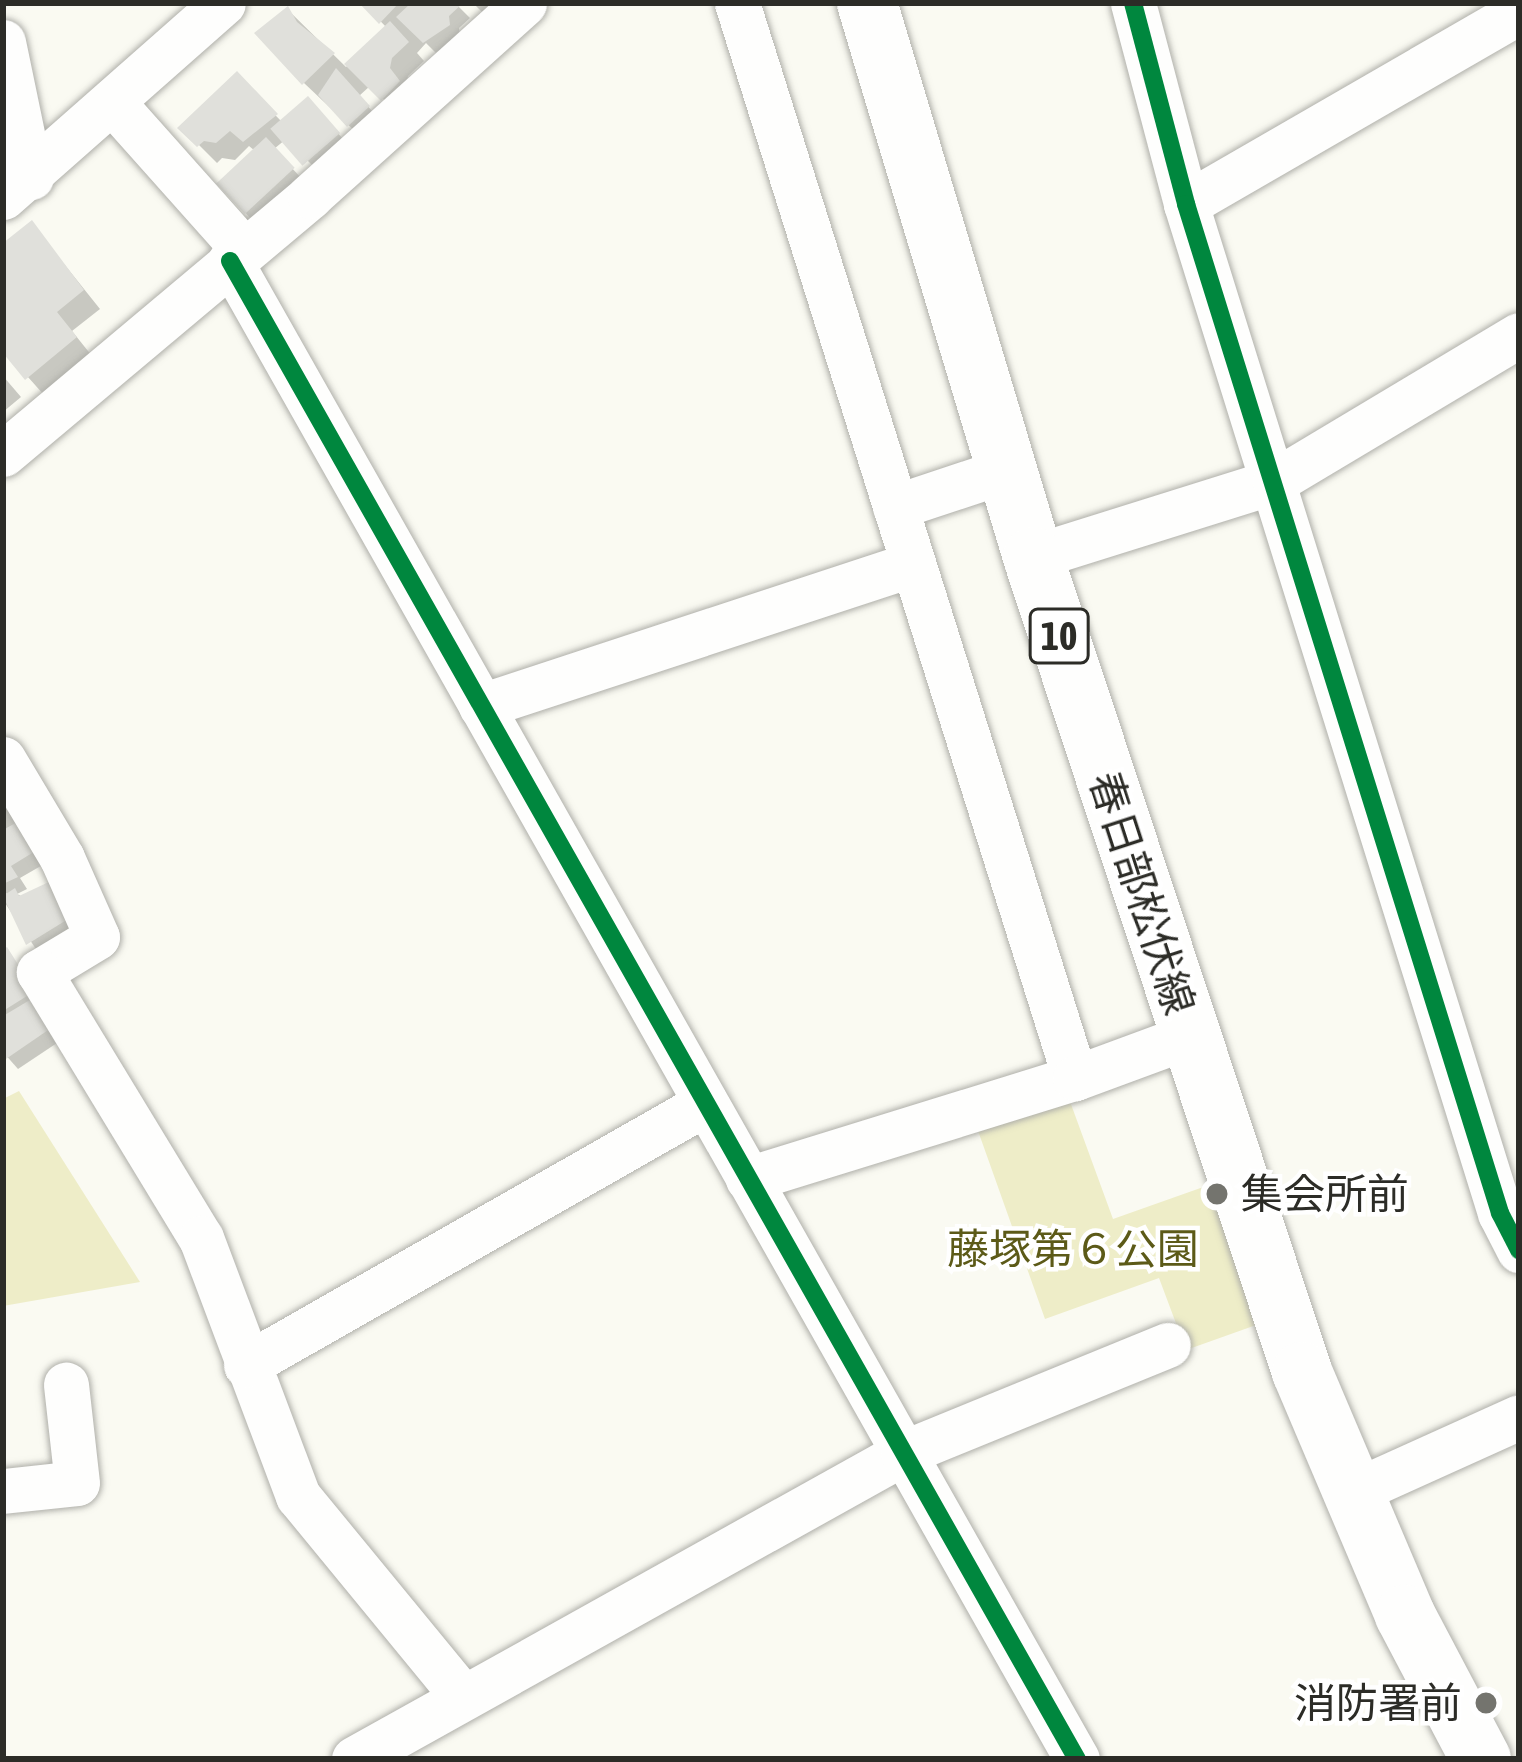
<!DOCTYPE html>
<meta charset="utf-8">
<style>
body{margin:0}
#map{position:relative;width:1522px;height:1762px;overflow:hidden;background:#fafaf2;font-family:"Asap Condensed","Noto Sans JP",sans-serif}
div>[style]{position:absolute}
.green>*{inset:0;background:#eeedc8}
.shadow>*{inset:0;background:#0003}
.building>*{inset:0;background:#e0e0db;transform-origin:0 0}
.roads{filter:drop-shadow(0 0 3px #b0b0aa) drop-shadow(0 0 3px #b0b0aa)}
.minor>*{height:45px;margin:-22.5px;padding:0 22.5px;transform-origin:22.5px;border-radius:22.5px;background:#fefefd}
.major>*{height:60px;margin:-30px;padding:0 30px;transform-origin:30px;border-radius:30px;background:#fefefd}
.cycleway>*{height:18px;margin:-9px;padding:0 9px;transform-origin:9px;border-radius:9px;background:#00873e}
.dots>*{width:33px;height:33px;translate:-50% -50%;box-sizing:border-box;border:6px solid #fff;border-radius:50%}
span{translate:-50% -50%;white-space:nowrap;text-align:center;line-height:1.15;-webkit-text-stroke:9px #fff;paint-order:stroke}
.shield-label span{padding:3px 9px;background:#fff;border:3px solid;border-radius:9px;-webkit-text-stroke-width:0}
.shield-label{font-size:39px;color:#2c2c27;font-weight:700}
.street-label{font-size:42px;color:#2c2c27}
.poi-label{font-size:42px;color:#2c2c27}
.left{translate:0 -50%;text-align:left}
.right{translate:-100% -50%;text-align:right}
.park-label{font-size:42px;color:#5c5a18}
.frame{position:absolute;inset:0;border:6px solid #2c2c27;pointer-events:none}
</style>
<div id="map">
<div class="green">
<div style="clip-path:polygon(19px 1091px,140px 1282px,3px 1306px,3px 1099px)"></div>
<div style="clip-path:polygon(1068px 1096px,1113px 1219px,1209px 1185px,1259px 1324px,1186px 1350px,1159px 1278px,1045px 1319px,977px 1128px)"></div>
</div>
<div class="shadow">
<div style="clip-path:polygon(363px 3px,455px 3px,470px 18px,459px 28px,460px 37px,436px 53px,426px 43px,417px 53px,424px 61px,408px 76px,401px 116px,370px 86px,359px 96px,379px 119px,360px 136px,304px 83px,288px 10px,346px 67px,387px 28px)"></div>
<div style="clip-path:polygon(473px 3px,506px 3px,490px 20px)"></div>
<div style="clip-path:polygon(237px 76px,282px 122px,319px 111px,349px 146px,319px 172px,286px 139px,274px 149px,304px 181px,256px 225px,220px 183px,255px 151px,249px 146px,235px 160px,222px 158px,217px 163px,182px 128px)"></div>
<div style="clip-path:polygon(32px 224px,100px 309px,72px 331px,92px 356px,44px 395px,3px 349px,3px 247px)"></div>
<div style="clip-path:polygon(3px 376px,21px 397px,3px 412px)"></div>
<div style="clip-path:polygon(3px 804px,46px 863px,20px 878px,27px 889px,17px 894px,82px 928px,40px 955px,3px 900px,9px 896px,3px 890px)"></div>
<div style="clip-path:polygon(7px 951px,63px 1039px,18px 1069px,3px 1052px)"></div>
</div>
<div class="building">
<div style="clip-path:polygon(359px 3px,399px 3px,379px 24px)"></div>
<div style="clip-path:polygon(411px 3px,463px 3px,449px 16px,450px 25px,423px 43px,396px 17px)"></div>
<div style="clip-path:polygon(288px 6px,297px 22px,335px 53px,302px 85px,254px 33px)"></div>
<div style="clip-path:polygon(390px 21px,409px 42px,392px 58px,390px 68px,400px 81px,381px 101px,344px 64px)"></div>
<div style="clip-path:polygon(336px 68px,370px 106px,347px 127px,318px 95px)"></div>
<div style="clip-path:polygon(237px 71px,278px 114px,243px 142px,230px 131px,216px 143px,204px 141px,197px 147px,177px 128px)"></div>
<div style="left:308px;top:96px;width:49px;height:50px;rotate:49deg"></div>
<div style="left:266px;top:137px;width:42px;height:68px;rotate:47deg"></div>
<div style="clip-path:polygon(32px 220px,84px 290px,57px 312px,77px 337px,25px 380px,3px 353px,3px 243px)"></div>
<div style="clip-path:polygon(19px 821px,37px 850px,11px 866px,18px 877px,3px 884px,3px 830px)"></div>
<div style="clip-path:polygon(53px 880px,73px 916px,26px 945px,3px 896px,15px 888px,19px 896px)"></div>
<div style="clip-path:polygon(7px 947px,35px 991px,3px 1011px,3px 950px)"></div>
<div style="clip-path:polygon(35px 997px,54px 1026px,3px 1061px,3px 1016px)"></div>
</div>
<div class="roads">
<div class="minor">
<div style="left:737px;top:3px;width:1127px;rotate:72.55deg"></div>
<div style="left:1133px;top:3px;width:208px;rotate:75.2deg"></div>
<div style="left:1186px;top:204px;width:1057px;rotate:72.71deg"></div>
<div style="left:1500px;top:1213px;width:42px;rotate:62.8deg"></div>
<div style="left:3px;top:42px;width:138px;rotate:78.3deg"></div>
<div style="left:114px;top:104px;width:195px;rotate:48.3deg"></div>
<div style="left:3px;top:197px;width:293px;rotate:-41.4deg"></div>
<div style="left:1186px;top:204px;width:384px;rotate:-30deg"></div>
<div style="left:230px;top:261px;width:1721px;rotate:60.52deg"></div>
<div style="left:3px;top:454px;width:401px;rotate:-40deg"></div>
<div style="left:310px;top:196px;width:288px;rotate:-42deg"></div>
<div style="left:895px;top:507px;width:117px;rotate:-18.4deg"></div>
<div style="left:1033px;top:557px;width:254px;rotate:-17.4deg"></div>
<div style="left:1275px;top:481px;width:284px;rotate:-30.9deg"></div>
<div style="left:481px;top:706px;width:455px;rotate:-18.2deg"></div>
<div style="left:3px;top:759px;width:115px;rotate:59.2deg"></div>
<div style="left:62px;top:858px;width:86px;rotate:66.1deg"></div>
<div style="left:97px;top:937px;width:68px;rotate:148.9deg"></div>
<div style="left:39px;top:972px;width:311px;rotate:58.7deg"></div>
<div style="left:201px;top:1238px;width:276px;rotate:69.4deg"></div>
<div style="left:298px;top:1496px;width:259px;rotate:50.6deg"></div>
<div style="left:748px;top:1179px;width:342px;rotate:-17.2deg"></div>
<div style="left:1075px;top:1078px;width:121px;rotate:-20.2deg"></div>
<div style="left:246px;top:1365px;width:529px;rotate:-29.66deg"></div>
<div style="left:3px;top:1491px;width:74px;rotate:-6.2deg"></div>
<div style="left:77px;top:1483px;width:99px;rotate:-96.4deg"></div>
<div style="left:1351px;top:1493px;width:184px;rotate:-24.3deg"></div>
<div style="left:354px;top:1759px;width:629px;rotate:-29.13deg"></div>
<div style="left:903px;top:1453px;width:286px;rotate:-22.2deg"></div>
</div>
<div class="major">
<div style="left:867px;top:3px;width:578px;rotate:73.32deg"></div>
<div style="left:1033px;top:557px;width:858px;rotate:71.73deg"></div>
<div style="left:1302px;top:1372px;width:264px;rotate:67deg"></div>
<div style="left:1405px;top:1615px;width:163px;rotate:62.2deg"></div>
</div>
</div>
<div class="cycleway">
<div style="left:1133px;top:3px;width:208px;rotate:75.2deg"></div>
<div style="left:1186px;top:204px;width:1057px;rotate:72.71deg"></div>
<div style="left:1500px;top:1213px;width:42px;rotate:62.8deg"></div>
<div style="left:230px;top:261px;width:1721px;rotate:60.52deg"></div>
</div>
<div class="dots">
<div style="left:1217px;top:1194px;background:#74746e"></div>
<div style="left:1486px;top:1703px;background:#74746e"></div>
</div>
<div class="shield-label">
<span style="left:1059px;top:636px">10</span>
</div>
<div class="street-label">
<span style="left:1142px;top:893px;rotate:72deg">春日部松伏線</span>
</div>
<div class="poi-label">
<span class="left" style="left:1241px;top:1194px">集会所前</span>
<span class="right" style="left:1462px;top:1703px">消防署前</span>
</div>
<div class="park-label">
<span style="left:1073px;top:1249px">藤塚第６公園</span>
</div>
<div class="frame"></div>
</div>
